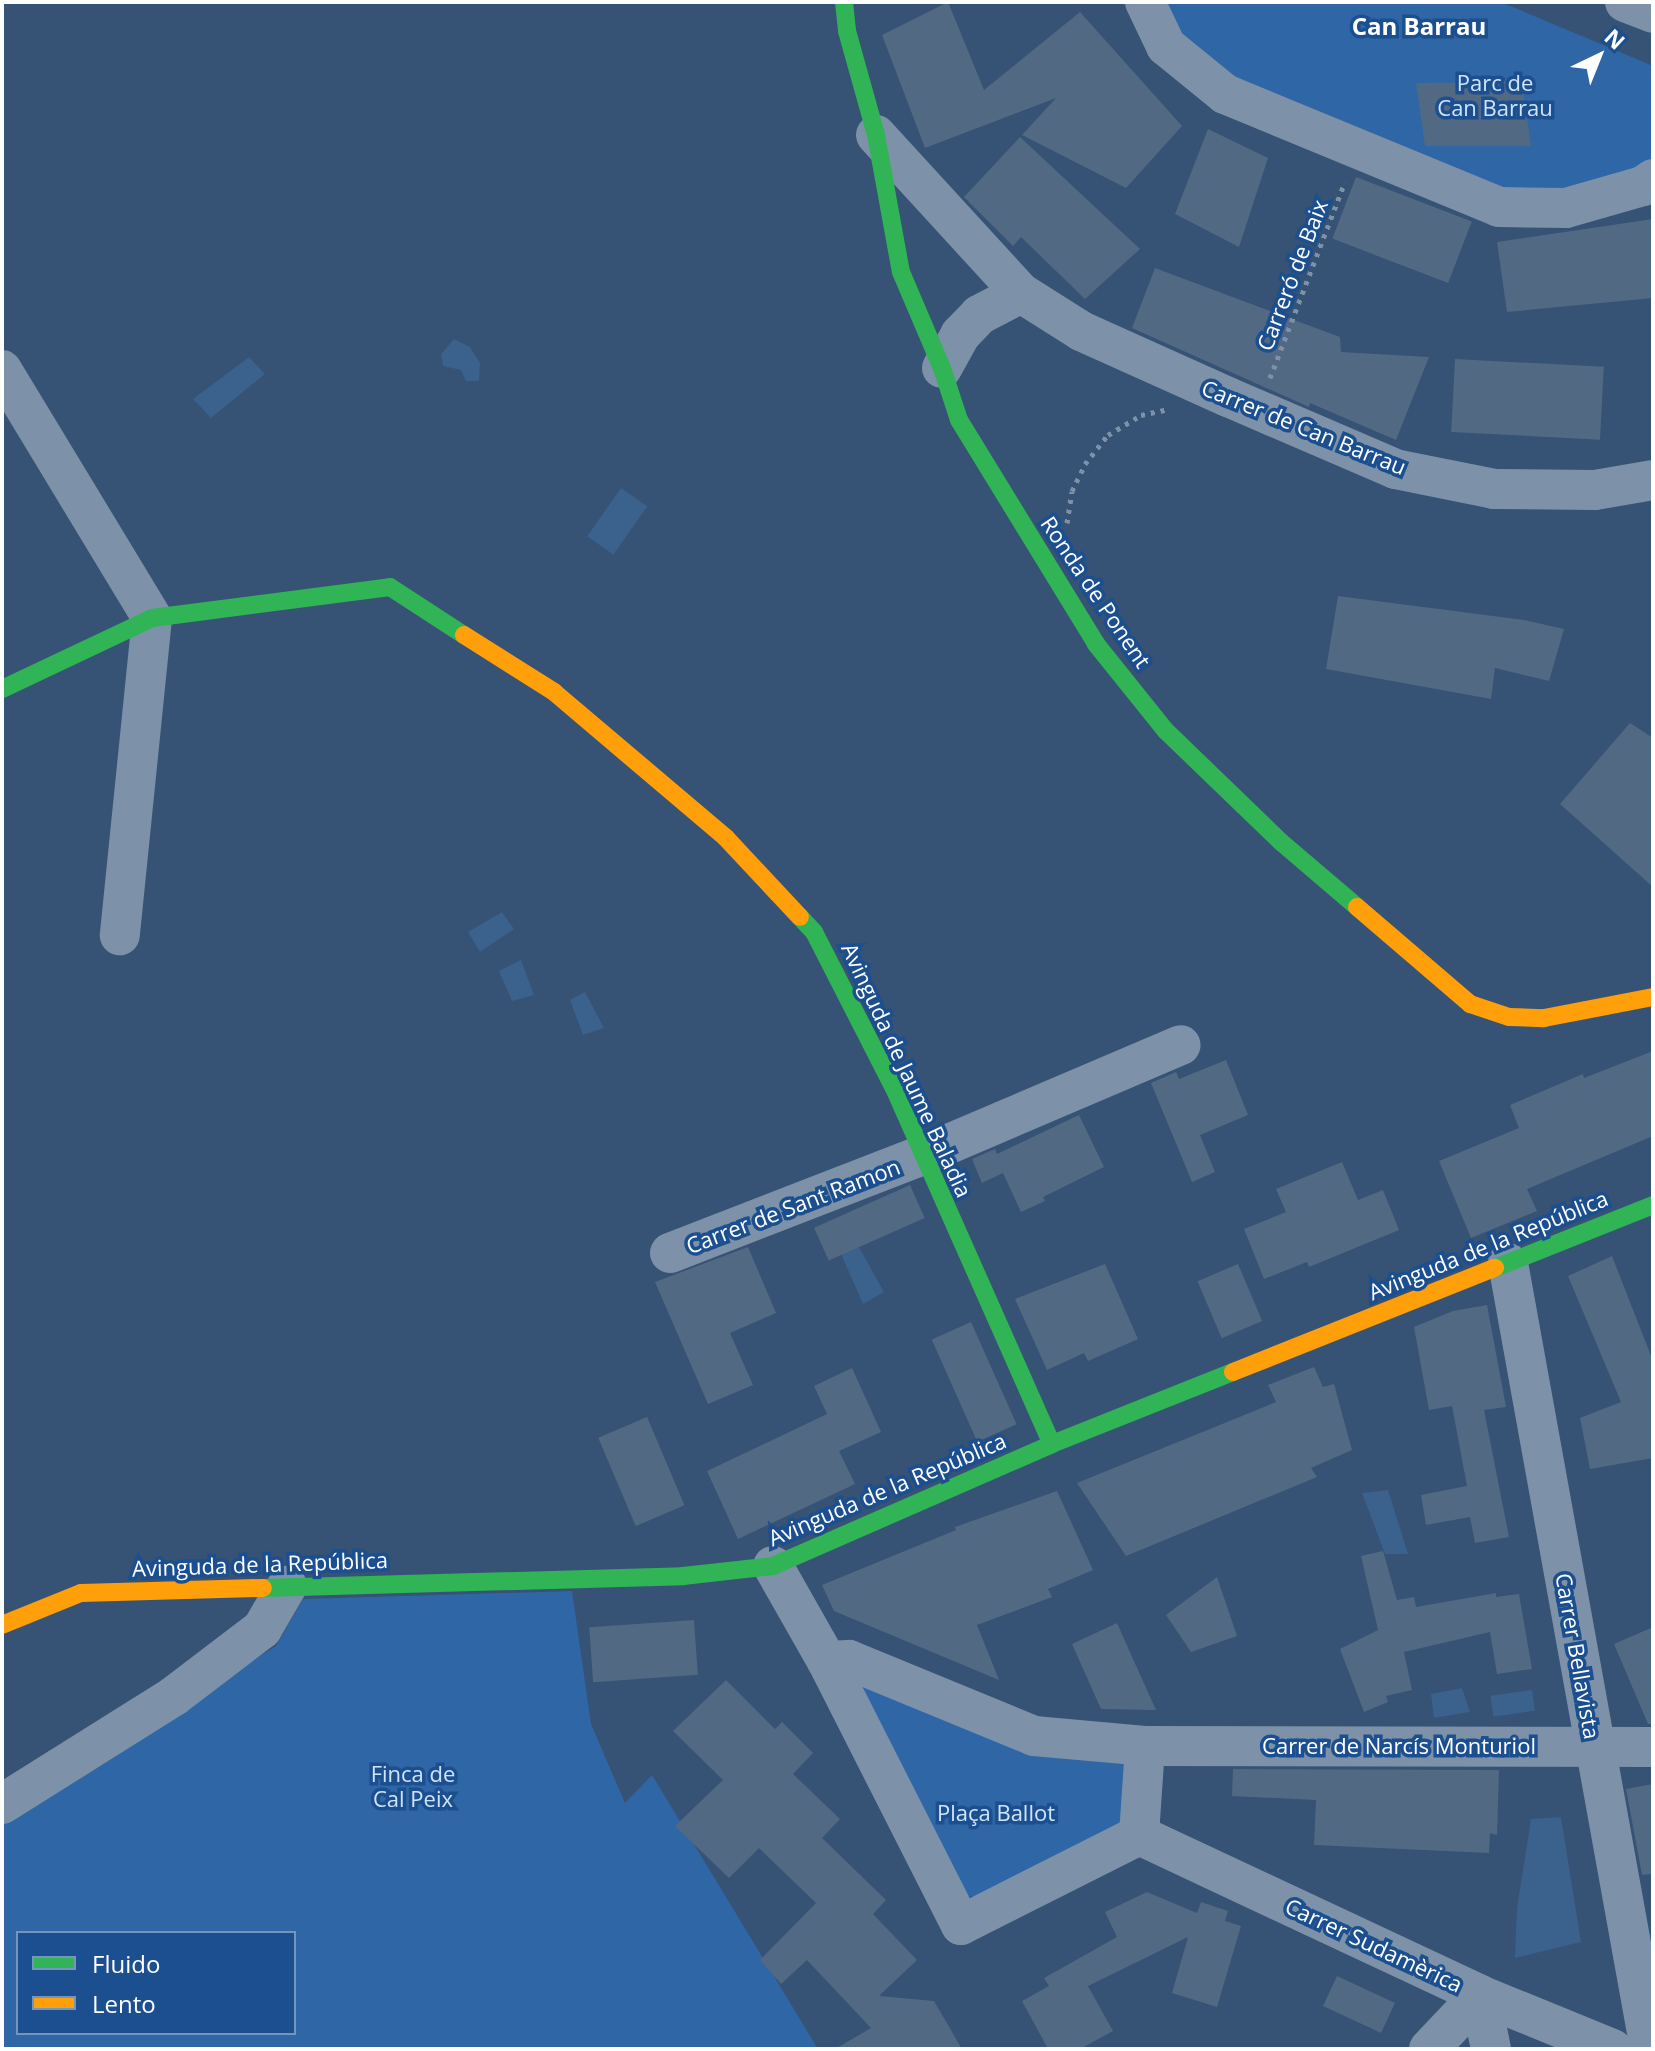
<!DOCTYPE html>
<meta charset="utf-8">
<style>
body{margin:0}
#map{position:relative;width:1655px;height:2051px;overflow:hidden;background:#365274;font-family:"Open Sans",sans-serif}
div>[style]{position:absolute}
.green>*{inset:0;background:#2f66a5}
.water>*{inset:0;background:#3b618d;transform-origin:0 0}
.building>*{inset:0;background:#526984;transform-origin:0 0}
.path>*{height:5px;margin-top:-2.5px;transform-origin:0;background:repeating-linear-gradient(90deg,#7d92a8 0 4px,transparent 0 10px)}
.street>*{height:40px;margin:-20px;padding:0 20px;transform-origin:20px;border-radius:20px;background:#7d92a8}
.fast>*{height:18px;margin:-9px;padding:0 9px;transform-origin:9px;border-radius:9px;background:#30b455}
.slow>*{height:18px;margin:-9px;padding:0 9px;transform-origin:9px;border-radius:9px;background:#ff9f0a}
span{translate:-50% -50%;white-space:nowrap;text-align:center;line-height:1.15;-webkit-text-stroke:7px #1b4f8f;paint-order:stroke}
.park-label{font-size:22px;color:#cfe3fa}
.street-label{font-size:22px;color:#fff}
.neighbourhood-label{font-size:24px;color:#fff;font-weight:700}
.frame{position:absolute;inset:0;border:4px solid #fff;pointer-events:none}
.legend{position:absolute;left:16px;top:1931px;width:280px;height:104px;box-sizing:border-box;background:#1b4f8f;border:2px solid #7695bc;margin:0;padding:10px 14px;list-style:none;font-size:24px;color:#fff}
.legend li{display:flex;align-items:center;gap:16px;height:40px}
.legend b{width:40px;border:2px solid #7695bc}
.north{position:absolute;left:1559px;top:16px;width:80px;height:80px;-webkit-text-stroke:6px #1b4f8f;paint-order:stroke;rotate:43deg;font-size:22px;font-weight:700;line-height:32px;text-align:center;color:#fff}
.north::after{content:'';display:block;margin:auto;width:28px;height:36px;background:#fff;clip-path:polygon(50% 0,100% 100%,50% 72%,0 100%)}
</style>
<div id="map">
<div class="green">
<div style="clip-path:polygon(1160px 2px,1501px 2px,1653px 66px,1653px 159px,1630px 182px,1562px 194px,1502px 191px,1228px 80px,1176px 34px)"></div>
<div style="clip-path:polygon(evenodd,572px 1591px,591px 1724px,625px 1803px,652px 1775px,818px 2049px,2px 2049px,2px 1819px,276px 1646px,303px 1599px,572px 1591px,18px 1933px,294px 1933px,294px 2033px,18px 2033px,18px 1933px)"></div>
<div style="clip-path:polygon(869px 1683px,1129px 1760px,1124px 1824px,988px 1899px,960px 1895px,855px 1698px)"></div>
</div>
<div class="water">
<div style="clip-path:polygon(454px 339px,470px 347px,480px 363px,479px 381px,466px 381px,461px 370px,443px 366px,441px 354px)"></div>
<div style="clip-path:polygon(249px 357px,265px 374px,211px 418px,193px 399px)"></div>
<div style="left:621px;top:488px;width:32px;height:59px;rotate:35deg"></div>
<div style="clip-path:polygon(502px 912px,514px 929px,480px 952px,468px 932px)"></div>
<div style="clip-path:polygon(521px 960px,534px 995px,512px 1001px,499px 971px)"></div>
<div style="clip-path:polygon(585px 992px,604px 1028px,583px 1035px,570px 1000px)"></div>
<div style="clip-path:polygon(859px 1247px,884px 1292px,863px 1304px,841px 1254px)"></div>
<div style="clip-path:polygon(1388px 1490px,1408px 1554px,1385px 1554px,1362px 1493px)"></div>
<div style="clip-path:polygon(1462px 1688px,1470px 1712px,1434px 1718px,1431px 1694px)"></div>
<div style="left:1532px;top:1690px;width:21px;height:42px;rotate:82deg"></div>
<div style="clip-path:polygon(1561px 1817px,1581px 1942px,1515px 1958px,1517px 1908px,1531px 1819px)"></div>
</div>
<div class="building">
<div style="clip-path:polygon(948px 2px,984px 90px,1080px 12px,1182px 126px,1126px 188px,1022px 135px,1056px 98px,925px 148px,882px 35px)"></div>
<div style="clip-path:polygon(1522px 82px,1531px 146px,1425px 146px,1416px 83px)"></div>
<div style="clip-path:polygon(1208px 129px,1268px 158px,1239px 247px,1175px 214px)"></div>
<div style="clip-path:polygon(1020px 137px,1140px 249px,1085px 299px,1021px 237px,1013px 246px,964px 197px)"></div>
<div style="left:1356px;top:177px;width:124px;height:66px;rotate:21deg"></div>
<div style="clip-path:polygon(1653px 219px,1653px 298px,1507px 312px,1497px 242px)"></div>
<div style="clip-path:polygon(1155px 268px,1340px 337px,1341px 352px,1429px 357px,1396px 440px,1310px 403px,1309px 407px,1132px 328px)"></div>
<div style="left:1455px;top:359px;width:149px;height:73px;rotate:3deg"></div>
<div style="clip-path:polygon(1338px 596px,1524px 620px,1564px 629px,1549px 681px,1495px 668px,1491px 699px,1326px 669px)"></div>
<div style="clip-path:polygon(1630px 723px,1653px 738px,1653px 887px,1560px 804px)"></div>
<div style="clip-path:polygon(1653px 1051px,1653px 1136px,1527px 1189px,1537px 1211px,1471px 1238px,1439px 1161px,1519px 1128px,1510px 1105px,1583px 1074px,1584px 1078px)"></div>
<div style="clip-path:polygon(1226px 1060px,1248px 1115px,1200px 1135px,1215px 1172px,1192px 1182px,1151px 1083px,1176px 1072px,1179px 1079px)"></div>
<div style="clip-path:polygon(1079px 1115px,1104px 1167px,1043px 1197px,1045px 1201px,1021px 1212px,1003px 1173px,982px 1183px,972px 1159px,995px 1149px,997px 1154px)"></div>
<div style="clip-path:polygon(1342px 1162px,1358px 1200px,1383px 1190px,1399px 1230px,1309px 1267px,1307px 1262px,1264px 1279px,1244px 1229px,1286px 1212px,1276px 1189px)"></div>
<div style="left:910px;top:1185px;width:36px;height:105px;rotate:66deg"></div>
<div style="clip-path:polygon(748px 1247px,776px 1313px,730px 1333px,753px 1385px,708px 1404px,655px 1282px)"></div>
<div style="clip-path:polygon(1612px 1256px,1653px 1361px,1653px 1458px,1590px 1469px,1580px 1418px,1621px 1402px,1568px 1276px)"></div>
<div style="clip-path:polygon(1105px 1264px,1138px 1339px,1088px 1361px,1084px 1353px,1047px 1370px,1015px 1299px)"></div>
<div style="left:1238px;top:1264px;width:62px;height:44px;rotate:67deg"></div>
<div style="clip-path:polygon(1487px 1305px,1506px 1407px,1484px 1410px,1509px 1537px,1475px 1543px,1470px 1517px,1426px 1525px,1421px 1495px,1467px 1486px,1452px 1406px,1429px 1410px,1414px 1327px,1453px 1311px)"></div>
<div style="left:971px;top:1322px;width:112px;height:43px;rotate:66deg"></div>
<div style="clip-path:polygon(1314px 1367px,1323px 1387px,1334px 1384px,1352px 1450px,1311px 1468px,1317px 1477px,1126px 1556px,1077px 1483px,1276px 1402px,1268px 1385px)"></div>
<div style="clip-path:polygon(852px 1368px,881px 1432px,839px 1451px,855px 1484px,738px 1539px,707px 1471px,827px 1414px,814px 1386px)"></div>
<div style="left:647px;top:1417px;width:96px;height:53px;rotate:67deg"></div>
<div style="clip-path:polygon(1057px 1491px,1093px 1570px,1048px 1589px,1052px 1597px,977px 1625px,999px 1680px,834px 1611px,822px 1585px,956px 1530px,955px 1527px)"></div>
<div style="clip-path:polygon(1383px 1551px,1397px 1600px,1414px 1597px,1416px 1607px,1496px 1593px,1496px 1597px,1519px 1594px,1532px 1669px,1497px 1674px,1490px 1632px,1404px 1652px,1412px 1690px,1386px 1696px,1388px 1702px,1364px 1712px,1340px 1649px,1378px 1630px,1361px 1556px)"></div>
<div style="clip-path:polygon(1217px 1577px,1237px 1636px,1191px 1652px,1166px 1615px)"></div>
<div style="left:694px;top:1620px;width:55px;height:105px;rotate:86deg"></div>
<div style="clip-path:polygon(1117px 1623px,1133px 1659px,1156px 1710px,1101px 1709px,1072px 1644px)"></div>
<div style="clip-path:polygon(1653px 1627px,1653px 1724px,1648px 1724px,1614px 1644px)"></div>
<div style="clip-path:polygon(726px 1680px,775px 1729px,782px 1722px,813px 1753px,793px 1774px,840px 1819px,822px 1838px,886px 1900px,873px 1914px,917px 1960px,879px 1996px,934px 2001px,962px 2049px,835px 2049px,871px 2028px,807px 1960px,781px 1984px,760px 1960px,816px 1903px,759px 1848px,729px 1878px,675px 1826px,723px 1780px,673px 1731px)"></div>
<div style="clip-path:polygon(1233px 1769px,1499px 1770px,1497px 1835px,1490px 1833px,1489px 1853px,1314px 1845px,1316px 1800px,1232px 1796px)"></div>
<div style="clip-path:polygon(1653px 1784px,1653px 1874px,1642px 1875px,1626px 1789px)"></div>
<div style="clip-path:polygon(1147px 1892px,1197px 1913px,1201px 1902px,1228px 1911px,1225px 1921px,1241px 1926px,1217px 2007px,1172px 1993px,1188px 1937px,1088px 1986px,1113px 2031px,1080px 2049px,1048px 2049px,1022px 2001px,1049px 1986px,1044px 1978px,1117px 1937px,1105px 1912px)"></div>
<div style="left:1337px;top:1976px;width:64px;height:33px;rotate:25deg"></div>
</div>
<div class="path">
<div style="left:1270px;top:378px;width:210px;rotate:-69.1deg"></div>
<div style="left:1067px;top:523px;width:32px;rotate:-81deg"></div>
<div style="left:1072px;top:491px;width:30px;rotate:-64deg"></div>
<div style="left:1085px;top:464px;width:37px;rotate:-52deg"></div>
<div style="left:1108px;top:435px;width:39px;rotate:-31deg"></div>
<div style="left:1141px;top:415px;width:25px;rotate:-12deg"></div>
</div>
<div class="street">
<div style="left:1145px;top:2px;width:49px;rotate:64.5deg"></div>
<div style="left:1166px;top:46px;width:76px;rotate:39.1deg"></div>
<div style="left:1225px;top:94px;width:296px;rotate:22.4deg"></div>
<div style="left:1499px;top:207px;width:67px;rotate:0.9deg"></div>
<div style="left:1566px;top:208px;width:80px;rotate:-15.9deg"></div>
<div style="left:1643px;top:186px;width:12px;rotate:-35deg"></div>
<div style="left:1625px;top:2px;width:30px;rotate:21deg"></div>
<div style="left:876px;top:135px;width:214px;rotate:47.5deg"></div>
<div style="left:1021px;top:293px;width:71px;rotate:32.3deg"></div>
<div style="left:1081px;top:331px;width:161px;rotate:24.2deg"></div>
<div style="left:1228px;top:397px;width:182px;rotate:23.3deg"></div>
<div style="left:1395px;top:469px;width:101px;rotate:11.4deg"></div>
<div style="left:1494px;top:489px;width:101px;rotate:0.6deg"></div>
<div style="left:1595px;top:490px;width:59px;rotate:-9.8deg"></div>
<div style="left:942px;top:368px;width:38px;rotate:-61deg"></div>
<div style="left:960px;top:335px;width:28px;rotate:-46deg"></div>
<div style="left:979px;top:315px;width:47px;rotate:-27.6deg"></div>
<div style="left:2px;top:370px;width:290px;rotate:58.8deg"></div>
<div style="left:152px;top:618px;width:319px;rotate:95.8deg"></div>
<div style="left:670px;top:1253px;width:271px;rotate:-21.2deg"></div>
<div style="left:923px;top:1155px;width:280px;rotate:-23.1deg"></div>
<div style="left:1508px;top:1263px;width:799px;rotate:79.76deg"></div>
<div style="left:773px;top:1566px;width:109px;rotate:60.4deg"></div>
<div style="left:827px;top:1661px;width:296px;rotate:63.1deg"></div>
<div style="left:961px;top:1925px;width:199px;rotate:-26.8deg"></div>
<div style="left:827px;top:1661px;width:22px;rotate:-3deg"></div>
<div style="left:849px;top:1660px;width:200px;rotate:22.3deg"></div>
<div style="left:1034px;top:1736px;width:111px;rotate:5.1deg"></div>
<div style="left:1145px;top:1746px;width:508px;rotate:0.11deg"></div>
<div style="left:2px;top:1804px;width:203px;rotate:-32.1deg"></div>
<div style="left:174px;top:1696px;width:111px;rotate:-37.3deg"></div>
<div style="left:262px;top:1629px;width:50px;rotate:-59.8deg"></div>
<div style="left:1139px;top:1835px;width:377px;rotate:25.1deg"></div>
<div style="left:1480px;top:1995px;width:143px;rotate:22.2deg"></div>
<div style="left:1139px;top:1835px;width:89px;rotate:-86.1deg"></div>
<div style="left:1480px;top:1995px;width:55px;rotate:78.5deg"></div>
<div style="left:1429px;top:2049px;width:74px;rotate:-46.6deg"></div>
</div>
<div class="fast">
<div style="left:844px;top:2px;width:29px;rotate:84deg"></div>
<div style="left:847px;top:31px;width:108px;rotate:74.4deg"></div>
<div style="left:876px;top:135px;width:139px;rotate:79.7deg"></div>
<div style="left:901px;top:272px;width:104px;rotate:66.9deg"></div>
<div style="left:942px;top:368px;width:55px;rotate:71.9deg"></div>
<div style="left:959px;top:420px;width:263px;rotate:58.5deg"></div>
<div style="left:1096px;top:644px;width:112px;rotate:51.2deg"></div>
<div style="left:1166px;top:731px;width:160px;rotate:44deg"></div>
<div style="left:1281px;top:842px;width:100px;rotate:40.5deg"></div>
<div style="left:2px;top:689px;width:166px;rotate:-25.3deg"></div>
<div style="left:152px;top:618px;width:240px;rotate:-7.4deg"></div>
<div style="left:390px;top:587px;width:88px;rotate:33deg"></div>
<div style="left:800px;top:917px;width:21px;rotate:47deg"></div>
<div style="left:814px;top:932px;width:175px;rotate:62.9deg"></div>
<div style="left:894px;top:1088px;width:389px;rotate:66.1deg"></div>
<div style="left:1495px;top:1268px;width:170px;rotate:-21.7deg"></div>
<div style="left:263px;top:1588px;width:420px;rotate:-1.6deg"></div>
<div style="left:683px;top:1576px;width:91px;rotate:-6.3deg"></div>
<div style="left:773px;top:1566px;width:305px;rotate:-23.6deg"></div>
<div style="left:1052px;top:1444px;width:195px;rotate:-21.7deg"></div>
</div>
<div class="slow">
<div style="left:464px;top:635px;width:107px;rotate:32.3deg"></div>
<div style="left:554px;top:692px;width:226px;rotate:40.3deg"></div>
<div style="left:726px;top:838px;width:108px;rotate:46.9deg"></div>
<div style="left:1357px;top:907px;width:149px;rotate:40.6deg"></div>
<div style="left:1470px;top:1004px;width:41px;rotate:18.4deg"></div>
<div style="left:1509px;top:1017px;width:35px;rotate:2deg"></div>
<div style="left:1544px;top:1018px;width:111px;rotate:-10.9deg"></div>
<div style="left:1233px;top:1372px;width:282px;rotate:-21.7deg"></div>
<div style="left:2px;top:1625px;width:85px;rotate:-22.1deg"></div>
<div style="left:81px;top:1593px;width:182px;rotate:-1.6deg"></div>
</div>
<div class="park-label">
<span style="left:1495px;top:95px">Parc de<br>Can Barrau</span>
<span style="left:413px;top:1786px">Finca de<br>Cal Peix</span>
<span style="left:996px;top:1813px">Plaça Ballot</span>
</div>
<div class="street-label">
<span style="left:1292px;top:275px;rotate:-69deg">Carreró de Baix</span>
<span style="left:1304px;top:427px;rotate:22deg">Carrer de Can Barrau</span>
<span style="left:1096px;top:592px;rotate:56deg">Ronda de Ponent</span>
<span style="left:907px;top:1070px;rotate:65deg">Avinguda de Jaume Baladia</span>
<span style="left:793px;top:1206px;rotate:-21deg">Carrer de Sant Ramon</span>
<span style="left:1488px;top:1245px;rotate:-22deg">Avinguda de la República</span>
<span style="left:887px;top:1489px;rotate:-23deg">Avinguda de la República</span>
<span style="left:260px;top:1564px;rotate:-2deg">Avinguda de la República</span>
<span style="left:1578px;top:1656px;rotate:80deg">Carrer Bellavista</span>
<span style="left:1399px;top:1746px">Carrer de Narcís Monturiol</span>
<span style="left:1374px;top:1945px;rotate:25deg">Carrer Sudamèrica</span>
</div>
<div class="neighbourhood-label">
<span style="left:1419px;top:26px">Can Barrau</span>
</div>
<div class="frame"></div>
<ul class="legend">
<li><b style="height:10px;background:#30b455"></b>Fluido</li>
<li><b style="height:10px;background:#ff9f0a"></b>Lento</li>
</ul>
<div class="north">N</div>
</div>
